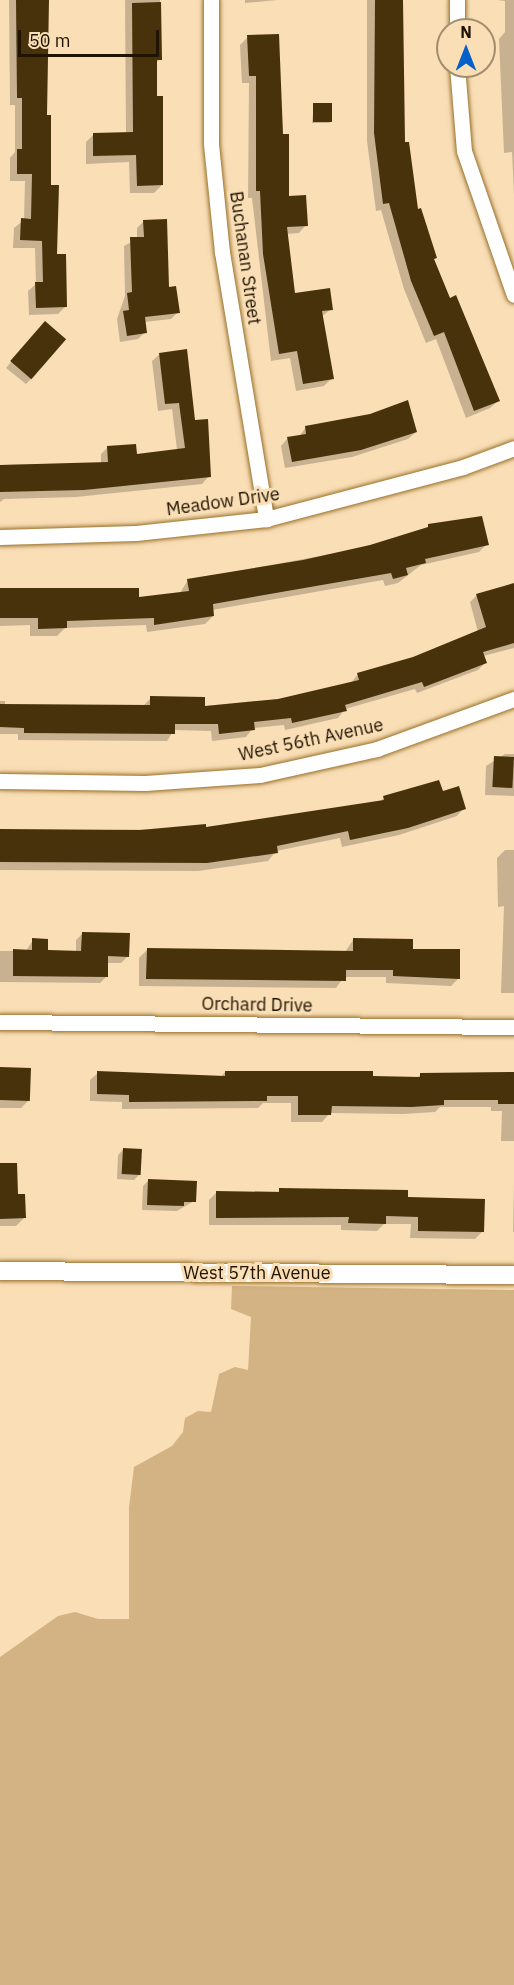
<!DOCTYPE html>
<style>
body{margin:0}
#map{position:relative;width:514px;height:1985px;overflow:hidden;background:#f9deb6;font-family:"IBM Plex Sans",sans-serif}
div>[style]{position:absolute}
.green>*{inset:0;background:#d3b383}
.shadow>*{inset:0;background:#0003}
.building>*{inset:0;background:#48320c;transform-origin:0 0}
.roads{filter:drop-shadow(0 0 2px #986f27) drop-shadow(0 0 2px #986f27)}
.minor>*{height:15px;margin:-7.5px;padding:0 7.5px;transform-origin:7.5px;border-radius:7.5px;background:#fff}
.tertiary>*{height:18px;margin:-9px;padding:0 9px;transform-origin:9px;border-radius:9px;background:#fff}
span{translate:-50% -50%;white-space:nowrap;text-align:center;line-height:1.15;-webkit-text-stroke:6px #f9deb6;paint-order:stroke}
.street-label{font-size:18px;color:#201300}
.north{position:absolute;left:436px;top:18px;width:60px;height:60px;box-sizing:border-box;background:#f9deb6;border:2px solid #a28d6d;border-radius:50%;rotate:0deg;font-size:16px;font-weight:700;line-height:24px;text-align:center;color:#201300}
.north::after{content:'';display:block;margin:auto;width:21px;height:27px;background:#0560c9;clip-path:polygon(50% 0,100% 100%,50% 72%,0 100%)}
.scale{position:absolute;left:18px;top:30px;width:141px;height:27px;box-sizing:border-box;border:3px solid #201300;border-top:0;padding-left:8px;font-size:18px;line-height:21px;white-space:nowrap;color:#201300;-webkit-text-stroke:4px #f9deb6;paint-order:stroke}
</style>
<div id="map">
<div class="green">
<div style="clip-path:polygon(232px 1286px,514px 1290px,514px 1985px,0 1985px,0 1657px,58px 1616px,75px 1612px,98px 1619px,129px 1619px,129px 1507px,134px 1467px,172px 1446px,183px 1432px,185px 1418px,198px 1411px,211px 1412px,219px 1374px,235px 1367px,248px 1370px,251px 1317px,231px 1309px)"></div>
</div>
<div class="shadow">
<div style="clip-path:polygon(9px 0,46px 0,45px 116px,56px 255px,66px 306px,58px 314px,29px 315px,28px 291px,36px 284px,35px 248px,13px 248px,14px 228px,24px 220px,25px 181px,10px 181px,10px 158px,15px 152px,15px 105px,10px 105px)"></div>
<div style="clip-path:polygon(125px 0,160px 0,160px 59px,155px 64px,162px 185px,154px 193px,130px 193px,129px 162px,86px 164px,86px 142px,93px 135px,126px 134px)"></div>
<div style="clip-path:polygon(245px 0,277px 0,245px 3px)"></div>
<div style="clip-path:polygon(367px 0,400px 0,404px 144px,416px 211px,449px 300px,498px 401px,490px 408px,466px 418px,436px 339px,426px 343px,404px 289px,381px 210px,376px 211px,367px 141px)"></div>
<div style="clip-path:polygon(514px 0,514px 194px,512px 152px,504px 153px,499px 39px,505px 32px,505px 1px,497px 0)"></div>
<div style="clip-path:polygon(248px 37px,281px 136px,288px 198px,306px 225px,299px 233px,286px 234px,294px 295px,331px 309px,321px 317px,332px 378px,324px 386px,296px 391px,290px 358px,271px 361px,252px 198px,248px 198px,249px 83px,242px 83px,240px 45px)"></div>
<div style="clip-path:polygon(314px 105px,331px 121px,329px 123px,312px 123px)"></div>
<div style="clip-path:polygon(144px 221px,178px 312px,171px 319px,144px 322px,145px 332px,138px 339px,120px 342px,117px 319px,125px 296px,124px 246px,137px 239px,137px 228px)"></div>
<div style="clip-path:polygon(40px 328px,31px 379px,26px 384px,6px 368px)"></div>
<div style="clip-path:polygon(160px 354px,194px 422px,209px 476px,202px 484px,76px 497px,4px 499px,0 502px,0 465px,101px 463px,101px 454px,108px 447px,135px 456px,177px 450px,172px 409px,158px 411px,152px 361px)"></div>
<div style="clip-path:polygon(306px 427px,416px 432px,408px 439px,352px 457px,285px 468px,281px 446px,288px 438px,299px 437px)"></div>
<div style="clip-path:polygon(487px 544px,479px 552px,421px 565px,398px 583px,385px 586px,383px 580px,212px 610px,213px 616px,205px 624px,147px 632px,146px 625px,65px 628px,57px 636px,30px 636px,30px 625px,0 626px,0 588px,65px 589px,138px 599px,180px 593px,188px 580px,370px 547px)"></div>
<div style="clip-path:polygon(514px 585px,514px 648px,483px 656px,485px 663px,478px 670px,417px 693px,415px 689px,345px 709px,338px 718px,285px 730px,284px 725px,253px 728px,246px 737px,212px 741px,211px 731px,174px 730px,167px 741px,18px 740px,18px 734px,0 734px,0 701px,5px 701px,5px 706px,144px 705px,151px 698px,204px 708px,279px 700px,351px 683px,358px 674px,413px 658px,478px 632px,470px 602px,477px 595px)"></div>
<div style="clip-path:polygon(505px 754px,514px 754px,514px 796px,485px 795px,486px 766px)"></div>
<div style="clip-path:polygon(442px 793px,464px 808px,457px 816px,399px 835px,342px 847px,340px 838px,276px 851px,268px 861px,198px 871px,0 870px,0 831px,206px 829px,379px 802px,384px 798px)"></div>
<div style="clip-path:polygon(505px 850px,514px 850px,514px 993px,501px 993px,504px 906px,498px 907px,497px 858px)"></div>
<div style="clip-path:polygon(82px 934px,128px 956px,121px 963px,107px 963px,106px 977px,100px 983px,0 982px,0 951px,26px 951px,33px 940px,46px 951px,76px 952px,76px 940px)"></div>
<div style="clip-path:polygon(353px 940px,411px 950px,459px 978px,451px 986px,386px 983px,386px 977px,344px 977px,336px 988px,139px 986px,139px 958px,147px 950px,345px 952px)"></div>
<div style="clip-path:polygon(0 1069px,29px 1100px,21px 1108px,0 1108px)"></div>
<div style="clip-path:polygon(225px 1072px,416px 1079px,420px 1075px,514px 1074px,514px 1141px,501px 1141px,502px 1111px,491px 1111px,491px 1107px,440px 1107px,435px 1112px,403px 1114px,330px 1113px,322px 1122px,291px 1122px,291px 1103px,263px 1103px,258px 1108px,122px 1109px,122px 1102px,90px 1101px,90px 1080px,98px 1073px,220px 1078px)"></div>
<div style="clip-path:polygon(123px 1150px,140px 1174px,134px 1180px,117px 1179px,118px 1155px)"></div>
<div style="clip-path:polygon(0 1165px,24px 1218px,16px 1226px,0 1226px)"></div>
<div style="clip-path:polygon(148px 1181px,194px 1201px,177px 1211px,142px 1210px,143px 1186px)"></div>
<div style="clip-path:polygon(514px 1184px,514px 1232px,513px 1232px)"></div>
<div style="clip-path:polygon(407px 1191px,407px 1199px,483px 1231px,475px 1239px,410px 1238px,411px 1224px,384px 1224px,377px 1231px,341px 1230px,341px 1225px,209px 1225px,209px 1200px,217px 1192px)"></div>
</div>
<div class="building">
<div style="clip-path:polygon(16px 0,49px 0,47px 115px,51px 115px,51px 185px,59px 185px,57px 254px,66px 254px,67px 307px,36px 308px,35px 282px,43px 282px,42px 241px,20px 240px,21px 218px,31px 219px,32px 174px,17px 174px,17px 149px,22px 149px,22px 98px,17px 98px)"></div>
<div style="clip-path:polygon(375px 0,403px 0,405px 142px,409px 142px,418px 209px,421px 208px,437px 258px,434px 259px,450px 298px,456px 295px,500px 401px,474px 411px,444px 332px,434px 336px,411px 281px,389px 203px,383px 204px,374px 133px)"></div>
<div style="clip-path:polygon(161px 2px,162px 60px,157px 60px,157px 96px,163px 96px,163px 185px,137px 186px,136px 155px,93px 156px,93px 133px,133px 132px,132px 3px)"></div>
<div style="clip-path:polygon(279px 34px,283px 134px,289px 134px,289px 196px,306px 195px,308px 226px,287px 227px,295px 293px,330px 288px,333px 310px,322px 311px,334px 379px,303px 384px,297px 351px,279px 354px,263px 254px,260px 191px,256px 191px,256px 76px,249px 76px,247px 35px)"></div>
<div style="left:313px;top:103px;width:19px;height:19px"></div>
<div style="clip-path:polygon(167px 219px,169px 287px,176px 286px,180px 313px,145px 317px,147px 333px,127px 336px,123px 311px,129px 310px,127px 293px,132px 292px,130px 237px,144px 237px,143px 220px)"></div>
<div style="left:45px;top:321px;width:28px;height:53px;rotate:41deg"></div>
<div style="clip-path:polygon(187px 349px,195px 420px,208px 419px,211px 477px,84px 490px,0 492px,0 465px,108px 462px,107px 446px,136px 444px,137px 454px,185px 448px,179px 403px,165px 404px,159px 353px)"></div>
<div style="clip-path:polygon(408px 400px,417px 432px,361px 450px,292px 462px,287px 437px,306px 434px,305px 426px,370px 414px)"></div>
<div style="clip-path:polygon(482px 516px,489px 545px,425px 559px,426px 563px,406px 568px,408px 575px,393px 579px,391px 573px,213px 604px,214px 616px,154px 625px,154px 618px,67px 621px,67px 628px,38px 629px,38px 618px,0 618px,0 588px,139px 588px,139px 597px,189px 591px,187px 579px,303px 560px,370px 545px,428px 527px,428px 524px)"></div>
<div style="clip-path:polygon(514px 583px,514px 643px,483px 652px,487px 663px,424px 687px,422px 682px,345px 705px,347px 711px,292px 723px,291px 718px,254px 722px,255px 730px,219px 734px,218px 724px,175px 724px,175px 734px,24px 733px,24px 728px,0 727px,0 704px,150px 705px,150px 696px,205px 697px,205px 706px,278px 699px,359px 680px,357px 673px,413px 657px,486px 627px,476px 594px)"></div>
<div style="left:494px;top:756px;width:20px;height:31px;rotate:3deg"></div>
<div style="clip-path:polygon(439px 780px,443px 791px,459px 786px,466px 809px,408px 828px,350px 840px,348px 831px,277px 846px,278px 853px,207px 863px,0 862px,0 829px,140px 830px,206px 824px,206px 827px,384px 800px,383px 796px)"></div>
<div style="clip-path:polygon(82px 932px,130px 933px,129px 957px,108px 956px,108px 977px,13px 976px,13px 949px,32px 950px,32px 938px,48px 939px,48px 950px,81px 951px)"></div>
<div style="clip-path:polygon(353px 938px,413px 939px,413px 949px,460px 949px,460px 979px,393px 976px,393px 970px,346px 970px,346px 981px,146px 979px,147px 948px,353px 951px)"></div>
<div style="left:0;top:1067px;width:31px;height:33px;rotate:2deg"></div>
<div style="clip-path:polygon(97px 1071px,225px 1076px,225px 1071px,373px 1071px,373px 1076px,420px 1077px,420px 1073px,514px 1072px,514px 1104px,498px 1104px,498px 1100px,444px 1100px,444px 1105px,411px 1107px,332px 1106px,331px 1115px,298px 1115px,298px 1096px,267px 1096px,267px 1101px,129px 1102px,129px 1095px,97px 1094px)"></div>
<div style="left:123px;top:1148px;width:19px;height:26px;rotate:3deg"></div>
<div style="clip-path:polygon(0 1163px,17px 1163px,18px 1194px,25px 1194px,26px 1218px,0 1219px)"></div>
<div style="clip-path:polygon(148px 1179px,197px 1181px,196px 1202px,184px 1202px,184px 1206px,147px 1205px)"></div>
<div style="clip-path:polygon(279px 1188px,408px 1190px,408px 1197px,485px 1199px,484px 1232px,418px 1231px,418px 1217px,386px 1216px,386px 1224px,348px 1223px,349px 1217px,216px 1218px,216px 1191px,279px 1192px)"></div>
</div>
<div class="roads">
<div class="minor">
<div style="left:211px;top:0;width:144px;rotate:90deg"></div>
<div style="left:211px;top:144px;width:109px;rotate:84.2deg"></div>
<div style="left:222px;top:252px;width:271px;rotate:80.6deg"></div>
<div style="left:457px;top:0;width:30px;rotate:90deg"></div>
<div style="left:457px;top:66px;width:85px;rotate:85.3deg"></div>
<div style="left:464px;top:151px;width:152px;rotate:70.9deg"></div>
<div style="left:0;top:537px;width:136px;rotate:-1.7deg"></div>
<div style="left:136px;top:533px;width:131px;rotate:-6.1deg"></div>
<div style="left:266px;top:519px;width:204px;rotate:-14.8deg"></div>
<div style="left:463px;top:467px;width:54px;rotate:-20.4deg"></div>
<div style="left:0;top:781px;width:145px;rotate:0.8deg"></div>
<div style="left:145px;top:783px;width:115px;rotate:-4deg"></div>
<div style="left:260px;top:775px;width:120px;rotate:-12.5deg"></div>
<div style="left:377px;top:749px;width:146px;rotate:-20.1deg"></div>
<div style="left:0;top:1022px;width:514px;rotate:0.56deg"></div>
</div>
<div class="tertiary">
<div style="left:0;top:1271px;width:514px;rotate:0.45deg"></div>
</div>
</div>
<div class="street-label">
<span style="left:245px;top:258px;rotate:82deg">Buchanan Street</span>
<span style="left:223px;top:502px;rotate:-8deg">Meadow Drive</span>
<span style="left:311px;top:740px;rotate:-12deg">West 56th Avenue</span>
<span style="left:257px;top:1005px;rotate:1deg">Orchard Drive</span>
<span style="left:257px;top:1273px">West 57th Avenue</span>
</div>
<div class="north">N</div>
<div class="scale">50 m</div>
</div>
